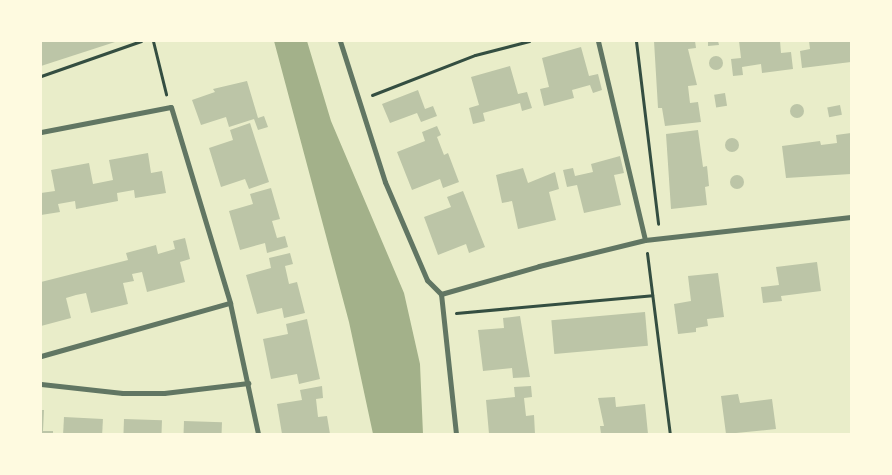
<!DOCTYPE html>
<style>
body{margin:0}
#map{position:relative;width:892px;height:475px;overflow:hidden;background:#e9edc9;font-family:Roboto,sans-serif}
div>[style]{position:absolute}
.water>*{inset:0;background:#a3b18a}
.building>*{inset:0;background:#bcc5a7;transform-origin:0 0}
.round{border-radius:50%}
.path>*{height:3px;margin:-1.5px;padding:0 1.5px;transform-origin:1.5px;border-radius:1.5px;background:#344e41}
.minor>*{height:5px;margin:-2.5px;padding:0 2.5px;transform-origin:2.5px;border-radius:2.5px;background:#617663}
span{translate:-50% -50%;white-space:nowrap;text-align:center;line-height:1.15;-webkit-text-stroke:4px #fefae0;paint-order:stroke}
.frame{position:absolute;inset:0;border:42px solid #fefae0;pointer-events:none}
</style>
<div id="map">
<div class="water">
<div style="clip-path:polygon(274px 41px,307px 41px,331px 121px,404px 293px,420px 364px,423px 434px,373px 434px,349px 322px)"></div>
</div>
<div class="building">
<div style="clip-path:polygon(41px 41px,115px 41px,115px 42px,41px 66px)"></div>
<div style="clip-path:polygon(654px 41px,695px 41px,696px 48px,688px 49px,697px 85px,688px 86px,690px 103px,698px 102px,701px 122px,665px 126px,662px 108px,658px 108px)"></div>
<div style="clip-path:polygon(708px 41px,718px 41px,719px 45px,708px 46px)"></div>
<div style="clip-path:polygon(739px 41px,780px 41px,781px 53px,791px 52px,793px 69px,762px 73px,761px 64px,742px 67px,743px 75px,733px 76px,731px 59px,741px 58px)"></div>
<div style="clip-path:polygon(809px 41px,850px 41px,851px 62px,802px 68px,800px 51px,810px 49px)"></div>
<div style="clip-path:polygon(581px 47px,589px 76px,598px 74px,602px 90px,593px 93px,590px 85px,572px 90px,574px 98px,544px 106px,540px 89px,549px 87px,542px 58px)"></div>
<div class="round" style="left:709px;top:56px;width:14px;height:14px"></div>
<div style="clip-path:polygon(510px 66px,518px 94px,527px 92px,532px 108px,522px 111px,520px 103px,501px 108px,483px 113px,485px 121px,473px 124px,469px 108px,479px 105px,471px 77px)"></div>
<div style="clip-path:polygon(247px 81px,258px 118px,264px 116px,268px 127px,258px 130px,254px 119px,229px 127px,226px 117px,201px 125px,192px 100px,215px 92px,213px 89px)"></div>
<div style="clip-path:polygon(418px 90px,425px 109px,433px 106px,437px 116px,421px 122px,417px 113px,390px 123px,382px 104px)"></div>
<div style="left:725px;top:93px;width:13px;height:11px;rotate:81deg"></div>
<div class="round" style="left:790px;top:104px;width:14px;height:14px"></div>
<div style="left:840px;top:105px;width:10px;height:13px;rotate:79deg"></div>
<div style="clip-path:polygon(250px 123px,269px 182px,249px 189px,245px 179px,221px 187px,209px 148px,233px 140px,230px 130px)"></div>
<div style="clip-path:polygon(437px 126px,441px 135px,437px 137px,444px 155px,448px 153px,459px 182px,443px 188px,440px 179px,412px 190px,397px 152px,425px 141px,422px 132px)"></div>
<div style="clip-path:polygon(698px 130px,703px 167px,707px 166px,709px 186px,705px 187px,707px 205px,671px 209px,666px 134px)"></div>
<div style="clip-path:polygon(851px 133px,851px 174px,786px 178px,782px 146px,820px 141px,821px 145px,837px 143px,836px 135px)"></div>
<div class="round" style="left:725px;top:138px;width:14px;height:14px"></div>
<div style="clip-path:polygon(148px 153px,151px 173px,162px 171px,166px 193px,135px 198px,134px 190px,117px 193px,118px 201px,76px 209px,75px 201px,58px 204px,60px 212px,41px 215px,41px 193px,55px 191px,51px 170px,89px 163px,93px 184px,113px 180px,109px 160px)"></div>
<div style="clip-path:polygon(620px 156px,624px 173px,614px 175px,621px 205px,584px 213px,577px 185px,567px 187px,563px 170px,573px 168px,575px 176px,593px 172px,591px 164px)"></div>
<div style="clip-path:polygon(523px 168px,528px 183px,555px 172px,559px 189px,549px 192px,556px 220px,518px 229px,512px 201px,502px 203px,496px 175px)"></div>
<div class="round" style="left:730px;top:175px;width:14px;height:14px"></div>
<div style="clip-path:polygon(271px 188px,280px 219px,272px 221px,277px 238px,285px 236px,288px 247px,267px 253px,265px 243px,240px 250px,229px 211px,253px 204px,250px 194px)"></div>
<div style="clip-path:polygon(463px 191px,485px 247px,469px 253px,466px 244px,438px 255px,424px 217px,451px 207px,447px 197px)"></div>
<div style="clip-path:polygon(185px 238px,190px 259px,180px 262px,185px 282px,147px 292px,142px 272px,132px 274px,134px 281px,123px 283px,128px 304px,91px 313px,86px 293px,76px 295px,66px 298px,71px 318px,41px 326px,41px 282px,128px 260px,126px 253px,156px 245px,158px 254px,175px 249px,173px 241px)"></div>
<div style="clip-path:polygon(290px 253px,293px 264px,285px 266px,289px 284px,297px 282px,305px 313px,284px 318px,282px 308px,257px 314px,246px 275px,271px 268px,269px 258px)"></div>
<div style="clip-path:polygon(817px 262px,821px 291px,781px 296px,782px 301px,763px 303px,761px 287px,779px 285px,776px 267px)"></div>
<div style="clip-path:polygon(718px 273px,724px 317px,707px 319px,708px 326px,696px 328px,696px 332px,678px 334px,674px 304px,691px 301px,688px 276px)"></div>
<div style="left:645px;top:312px;width:34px;height:94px;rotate:85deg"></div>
<div style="clip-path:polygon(520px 316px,530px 377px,513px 378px,512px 368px,483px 371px,478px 330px,504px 328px,503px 318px)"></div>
<div style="clip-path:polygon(307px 319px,320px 379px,299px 384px,297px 374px,271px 379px,263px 339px,288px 334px,286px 324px)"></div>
<div style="clip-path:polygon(322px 386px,323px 398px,316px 399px,318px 417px,327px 416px,330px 434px,282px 434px,277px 404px,302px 400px,300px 390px)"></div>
<div style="clip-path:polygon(531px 386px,532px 397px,524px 398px,526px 416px,534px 415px,535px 434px,489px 434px,486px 400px,515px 397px,514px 387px)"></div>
<div style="clip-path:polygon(738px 394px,740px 403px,772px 399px,776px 429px,726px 434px,721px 396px)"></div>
<div style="clip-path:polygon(615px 397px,616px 407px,645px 404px,648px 434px,601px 434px,600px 426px,604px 426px,598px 398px)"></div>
<div style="clip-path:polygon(41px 410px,44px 410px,43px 431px,53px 431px,53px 434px,41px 434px)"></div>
<div style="left:64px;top:417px;width:39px;height:17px;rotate:3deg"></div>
<div style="left:124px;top:419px;width:38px;height:15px;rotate:2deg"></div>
<div style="left:184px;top:421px;width:38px;height:13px;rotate:2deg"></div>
</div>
<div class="path">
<div style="left:153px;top:41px;width:55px;rotate:76.2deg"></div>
<div style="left:636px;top:41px;width:184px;rotate:83.1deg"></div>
<div style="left:41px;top:76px;width:106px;rotate:-19.3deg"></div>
<div style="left:372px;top:95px;width:110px;rotate:-21.2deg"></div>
<div style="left:475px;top:55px;width:56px;rotate:-14.5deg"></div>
<div style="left:647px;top:253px;width:182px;rotate:82.8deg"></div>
<div style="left:456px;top:313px;width:197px;rotate:-5.2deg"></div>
</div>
<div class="minor">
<div style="left:340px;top:41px;width:148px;rotate:72.3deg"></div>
<div style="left:385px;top:182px;width:107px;rotate:66.8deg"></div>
<div style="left:427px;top:280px;width:20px;rotate:45deg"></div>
<div style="left:598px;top:41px;width:204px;rotate:76.7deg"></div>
<div style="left:41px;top:132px;width:132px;rotate:-10.9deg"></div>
<div style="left:171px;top:107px;width:205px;rotate:73.2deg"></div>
<div style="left:230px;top:303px;width:134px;rotate:77.9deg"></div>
<div style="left:41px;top:356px;width:196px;rotate:-15.7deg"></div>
<div style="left:41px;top:384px;width:82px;rotate:6.3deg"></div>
<div style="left:123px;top:393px;width:41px"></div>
<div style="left:164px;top:393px;width:85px;rotate:-6.8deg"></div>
<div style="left:456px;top:434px;width:141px;rotate:-96.1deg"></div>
<div style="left:441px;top:294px;width:102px;rotate:-15.9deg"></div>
<div style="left:539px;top:266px;width:109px;rotate:-13.8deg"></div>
<div style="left:645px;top:240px;width:207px;rotate:-6.4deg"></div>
</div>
<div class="frame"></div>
</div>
